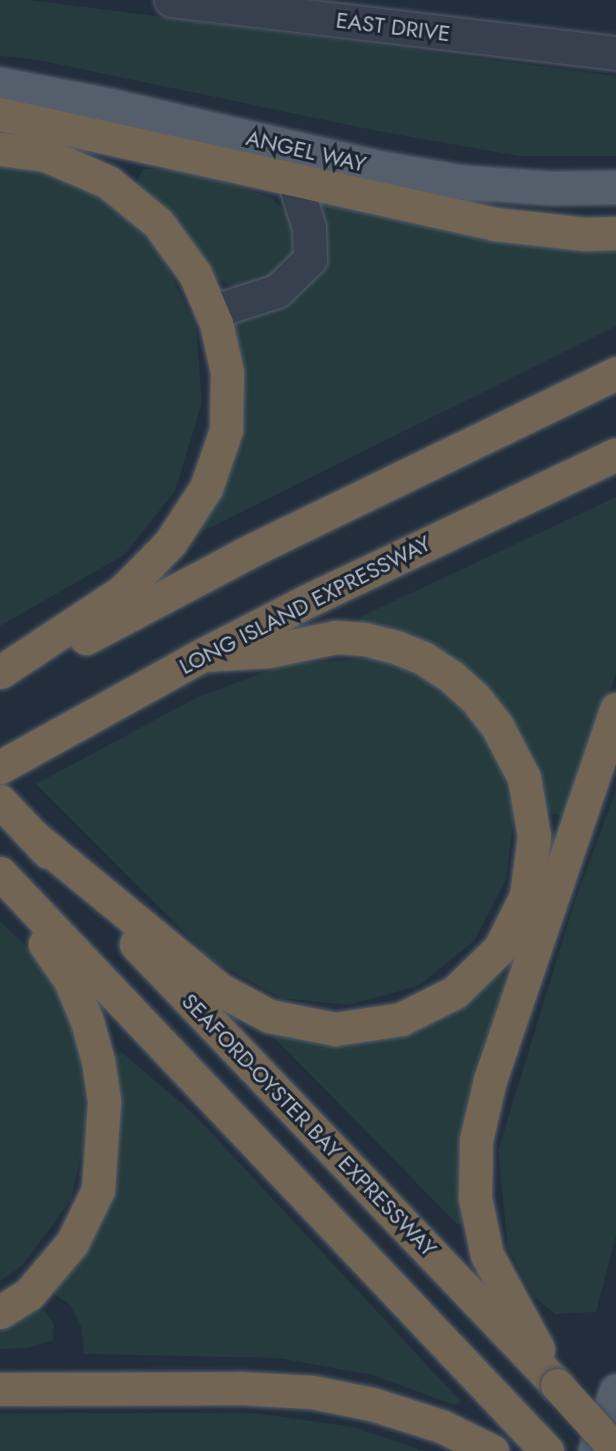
<!DOCTYPE html>
<style>
body{margin:0}
#map{position:relative;width:616px;height:1451px;overflow:hidden;background:#232e3c;font-family:Jost,sans-serif}
div>[style]{position:absolute}
.green>*{inset:0;background:#253b3d}
.roads{filter:drop-shadow(0 0 2px #555e6a) drop-shadow(0 0 2px #555e6a)}
.minor>*{height:33px;margin:-16.5px;padding:0 16.5px;transform-origin:16.5px;border-radius:16.5px;background:#37404c}
.major>*{height:33px;margin:-16.5px;padding:0 16.5px;transform-origin:16.5px;border-radius:16.5px;background:#555f6c}
.highway>*{height:33px;margin:-16.5px;padding:0 16.5px;transform-origin:16.5px;border-radius:16.5px;background:#726554}
.bridges{filter:drop-shadow(0 0 2px #424b57) drop-shadow(0 0 2px #424b57)}
.highway-bridge>*{height:33px;margin:-16.5px;padding:0 16.5px;transform-origin:16.5px;border-radius:16.5px;background:#726554}
span{translate:-50% -50%;white-space:nowrap;text-align:center;line-height:1.15;-webkit-text-stroke:6px #1c2531;paint-order:stroke}
.street-label{font-size:22px;color:#b3bbc7}
</style>
<div id="map">
<div class="green">
<div style="clip-path:polygon(0 0,30px 0,616px 76px,616px 156px,519px 156px,373px 130px,38px 60px,0 56px)"></div>
<div style="clip-path:polygon(10px 161px,90px 185px,159px 250px,196px 327px,202px 403px,175px 491px,124px 555px,0 626px,0 163px)"></div>
<div style="clip-path:polygon(143px 169px,183px 169px,270px 197px,294px 219px,301px 246px,268px 282px,238px 288px,217px 279px,203px 264px,187px 235px,137px 182px)"></div>
<div style="clip-path:polygon(313px 196px,616px 242px,616px 326px,189px 538px,233px 323px,286px 301px)"></div>
<div style="clip-path:polygon(616px 497px,616px 674px,567px 817px,542px 811px,528px 752px,492px 692px,436px 647px,357px 622px,362px 616px)"></div>
<div style="clip-path:polygon(377px 658px,445px 687px,495px 747px,514px 814px,506px 880px,474px 941px,418px 986px,349px 1005px,281px 998px,213px 961px,36px 784px,196px 698px,286px 664px)"></div>
<div style="clip-path:polygon(616px 790px,616px 1236px,596px 1312px,555px 1314px,534px 1297px,508px 1248px,498px 1151px,575px 900px)"></div>
<div style="clip-path:polygon(0 921px,24px 944px,64px 1003px,77px 1041px,88px 1125px,71px 1200px,22px 1266px,0 1281px)"></div>
<div style="clip-path:polygon(486px 973px,509px 976px,472px 1076px,459px 1140px,466px 1221px,458px 1225px,255px 1018px,338px 1036px)"></div>
<div style="clip-path:polygon(120px 1051px,194px 1114px,461px 1402px,454px 1405px,373px 1375px,278px 1358px,84px 1354px,81px 1326px,70px 1305px,44px 1287px,78px 1253px,113px 1058px)"></div>
<div style="clip-path:polygon(28px 1307px,45px 1311px,54px 1324px,53px 1340px,28px 1348px,0 1349px,0 1318px)"></div>
<div style="clip-path:polygon(0 1413px,256px 1413px,353px 1427px,424px 1451px,0 1451px)"></div>
</div>
<div class="roads">
<div class="minor">
<div style="left:171px;top:0;width:448px;rotate:6.8deg"></div>
<div style="left:211px;top:312px;width:69px;rotate:-17.7deg"></div>
<div style="left:277px;top:291px;width:46px;rotate:-44.1deg"></div>
<div style="left:310px;top:259px;width:31px;rotate:-92deg"></div>
<div style="left:309px;top:228px;width:50px;rotate:-107.4deg"></div>
</div>
<div class="major">
<div style="left:0;top:84px;width:111px;rotate:10.9deg"></div>
<div style="left:109px;top:105px;width:280px;rotate:13deg"></div>
<div style="left:382px;top:168px;width:83px;rotate:9.7deg"></div>
<div style="left:464px;top:182px;width:88px;rotate:3.9deg"></div>
<div style="left:552px;top:188px;width:64px;rotate:-0.9deg"></div>
<div style="left:595px;top:1451px;width:64px;rotate:-70.7deg"></div>
</div>
<div class="highway">
<div style="left:0;top:114px;width:507px;rotate:12.53deg"></div>
<div style="left:495px;top:224px;width:91px;rotate:6.3deg"></div>
<div style="left:585px;top:234px;width:31px;rotate:-2deg"></div>
<div style="left:0;top:149px;width:46px;rotate:7.4deg"></div>
<div style="left:46px;top:155px;width:68px;rotate:23.5deg"></div>
<div style="left:108px;top:182px;width:65px;rotate:39.4deg"></div>
<div style="left:158px;top:223px;width:63px;rotate:54deg"></div>
<div style="left:195px;top:274px;width:53px;rotate:66.8deg"></div>
<div style="left:216px;top:323px;width:50px;rotate:77.3deg"></div>
<div style="left:227px;top:372px;width:58px;rotate:91deg"></div>
<div style="left:226px;top:430px;width:61px;rotate:109deg"></div>
<div style="left:206px;top:488px;width:66px;rotate:123.2deg"></div>
<div style="left:170px;top:543px;width:67px;rotate:134.4deg"></div>
<div style="left:123px;top:591px;width:147px;rotate:146.6deg"></div>
<div style="left:86px;top:638px;width:190px;rotate:-27.9deg"></div>
<div style="left:254px;top:549px;width:403px;rotate:-25.9deg"></div>
<div style="left:0;top:767px;width:231px;rotate:-29deg"></div>
<div style="left:202px;top:655px;width:116px;rotate:-27.2deg"></div>
<div style="left:305px;top:602px;width:344px;rotate:-25.4deg"></div>
<div style="left:0;top:801px;width:70px;rotate:46.7deg"></div>
<div style="left:33px;top:836px;width:241px;rotate:39.4deg"></div>
<div style="left:219px;top:989px;width:57px;rotate:28.4deg"></div>
<div style="left:269px;top:1016px;width:67px;rotate:11.1deg"></div>
<div style="left:335px;top:1029px;width:67px;rotate:-8.6deg"></div>
<div style="left:401px;top:1019px;width:60px;rotate:-26.6deg"></div>
<div style="left:455px;top:992px;width:63px;rotate:-44.4deg"></div>
<div style="left:500px;top:948px;width:58px;rotate:-63.4deg"></div>
<div style="left:526px;top:896px;width:61px;rotate:-82.4deg"></div>
<div style="left:534px;top:836px;width:59px;rotate:-99.8deg"></div>
<div style="left:524px;top:778px;width:59px;rotate:-117.4deg"></div>
<div style="left:497px;top:726px;width:37px;rotate:-128deg"></div>
<div style="left:474px;top:697px;width:30px;rotate:-138deg"></div>
<div style="left:452px;top:677px;width:35px;rotate:-147deg"></div>
<div style="left:423px;top:658px;width:29px;rotate:-158deg"></div>
<div style="left:396px;top:647px;width:33px;rotate:-166deg"></div>
<div style="left:364px;top:639px;width:28px;rotate:-176deg"></div>
<div style="left:336px;top:637px;width:68px;rotate:168.2deg"></div>
<div style="left:269px;top:651px;width:67px;rotate:176.6deg"></div>
<div style="left:0;top:873px;width:796px;rotate:46.58deg"></div>
<div style="left:136px;top:944px;width:610px;rotate:46.33deg"></div>
<div style="left:0;top:1312px;width:34px;rotate:-32deg"></div>
<div style="left:29px;top:1294px;width:67px;rotate:-49.9deg"></div>
<div style="left:72px;top:1243px;width:59px;rotate:-63.9deg"></div>
<div style="left:98px;top:1190px;width:89px;rotate:-86.1deg"></div>
<div style="left:104px;top:1101px;width:40px;rotate:-98.5deg"></div>
<div style="left:98px;top:1061px;width:41px;rotate:-105.4deg"></div>
<div style="left:87px;top:1021px;width:44px;rotate:-112.5deg"></div>
<div style="left:70px;top:980px;width:44px;rotate:-124.8deg"></div>
<div style="left:538px;top:1349px;width:107px;rotate:-118.5deg"></div>
<div style="left:487px;top:1255px;width:58px;rotate:-101.9deg"></div>
<div style="left:475px;top:1198px;width:58px;rotate:-89deg"></div>
<div style="left:476px;top:1140px;width:62px;rotate:-76.9deg"></div>
<div style="left:490px;top:1080px;width:392px;rotate:-71.2deg"></div>
<div style="left:0;top:1389px;width:239px;rotate:-0.2deg"></div>
<div style="left:239px;top:1388px;width:73px;rotate:3.1deg"></div>
<div style="left:312px;top:1392px;width:61px;rotate:11.3deg"></div>
<div style="left:372px;top:1404px;width:72px;rotate:17.7deg"></div>
<div style="left:441px;top:1426px;width:57px;rotate:26.1deg"></div>
</div>
</div>
<div class="bridges">
<div class="highway-bridge">
<div style="left:557px;top:1385px;width:88px;rotate:47.8deg"></div>
</div>
</div>
<div class="street-label">
<span style="left:393px;top:27px;rotate:7deg">EAST DRIVE</span>
<span style="left:306px;top:151px;rotate:13deg">ANGEL WAY</span>
<span style="left:305px;top:605px;rotate:-27deg">LONG ISLAND EXPRESSWAY</span>
<span style="left:309px;top:1125px;rotate:46deg">SEAFORD-OYSTER BAY EXPRESSWAY</span>
</div>
</div>
